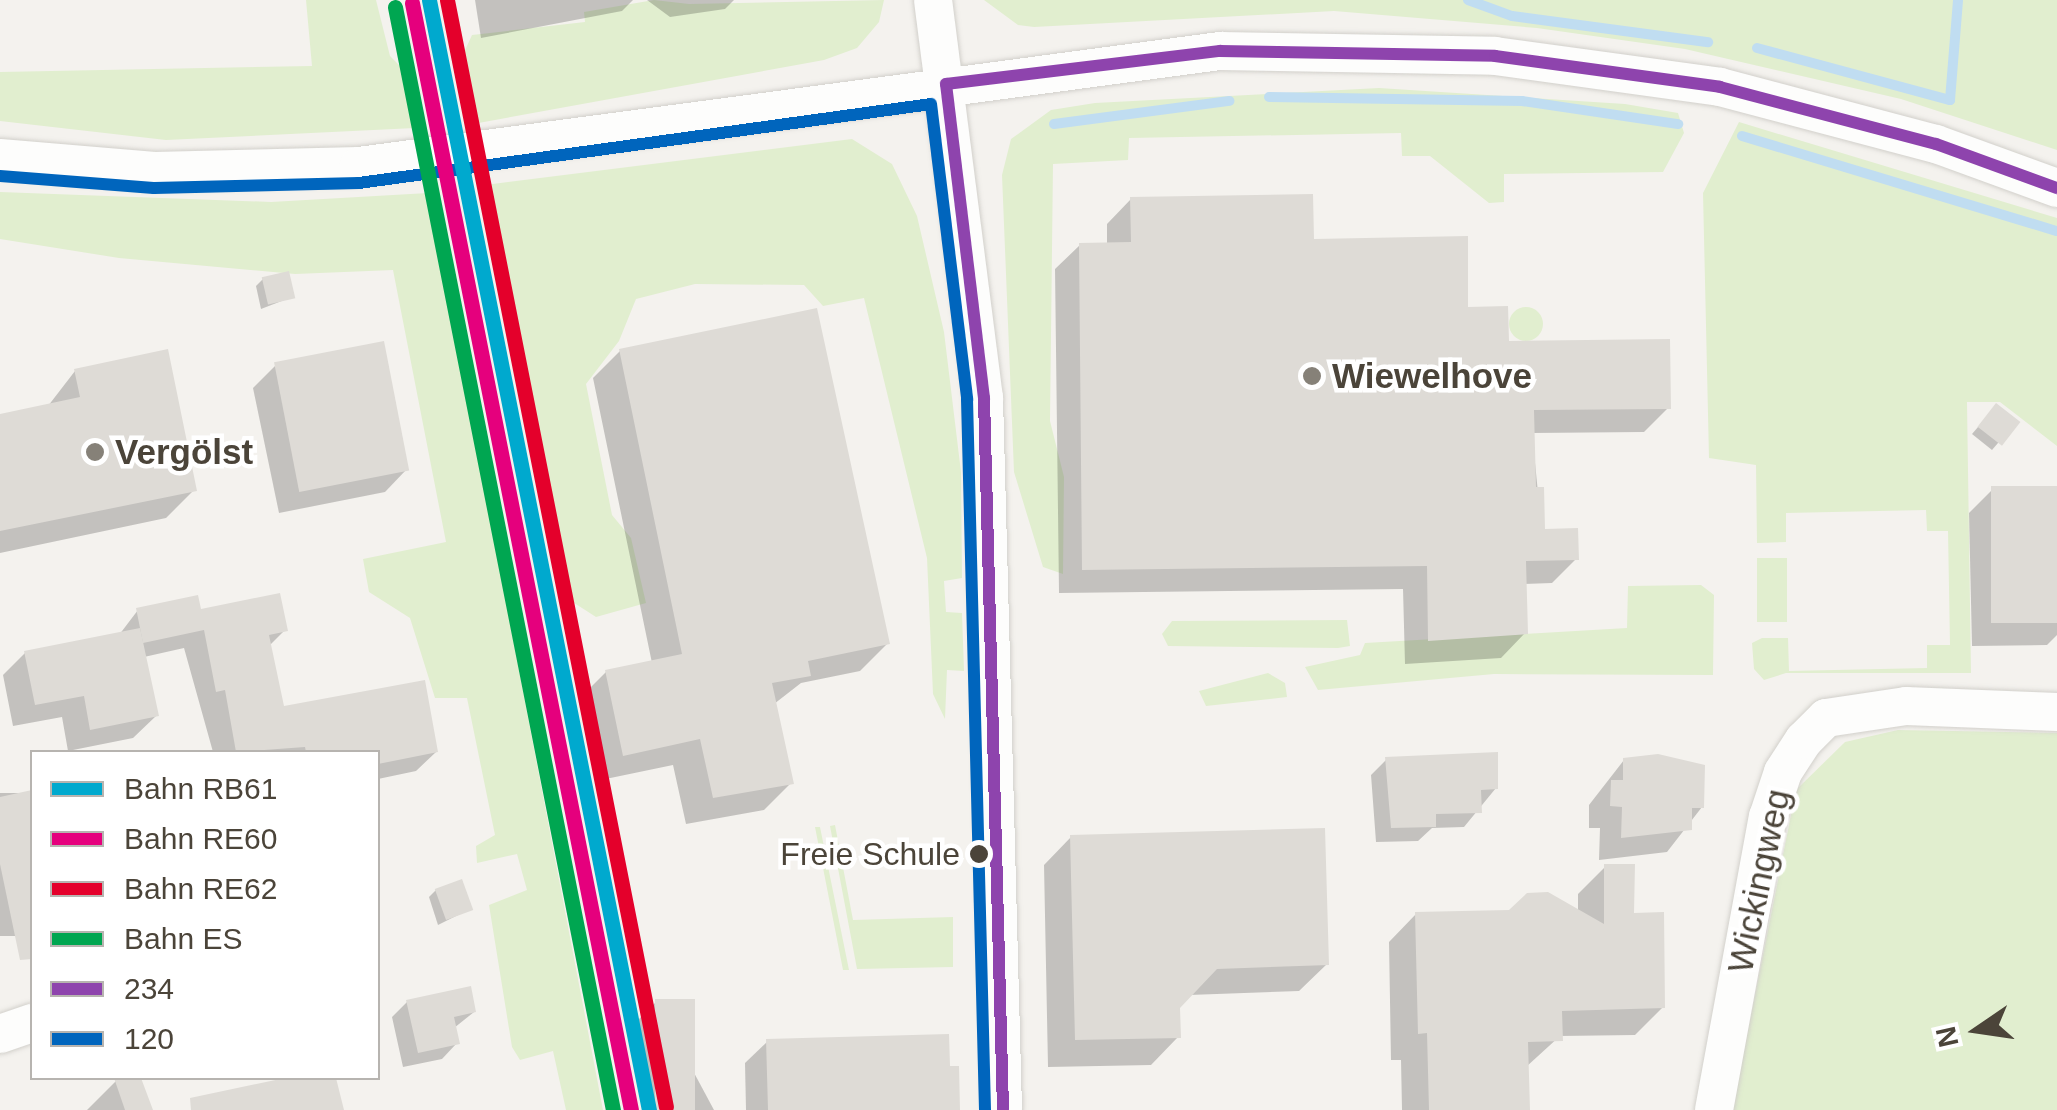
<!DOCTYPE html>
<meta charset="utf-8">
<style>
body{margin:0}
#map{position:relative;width:2057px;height:1110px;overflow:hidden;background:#f4f2ee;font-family:Arial,sans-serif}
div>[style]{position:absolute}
.green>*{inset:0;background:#e1eecf;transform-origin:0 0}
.round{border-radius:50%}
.shadow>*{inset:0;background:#0003;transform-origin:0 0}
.stream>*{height:10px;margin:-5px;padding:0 5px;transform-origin:5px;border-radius:5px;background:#c0ddf1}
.building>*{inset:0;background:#dedbd6;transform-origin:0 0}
.roads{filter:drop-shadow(0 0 2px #d2d0cb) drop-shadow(0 0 2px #d2d0cb)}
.street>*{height:38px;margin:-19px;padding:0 19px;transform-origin:19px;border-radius:19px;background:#fdfdfc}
.bus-1>*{height:12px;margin:-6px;padding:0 6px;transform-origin:6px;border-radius:6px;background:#8e44ad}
.bus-2>*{height:12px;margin:-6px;padding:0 6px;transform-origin:6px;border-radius:6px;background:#0065bd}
.rail-1>*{height:15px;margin:-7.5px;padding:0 7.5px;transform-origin:7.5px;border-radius:7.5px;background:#00a9ce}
.rail-2>*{height:15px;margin:-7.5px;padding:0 7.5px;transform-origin:7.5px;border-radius:7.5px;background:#e5007d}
.rail-3>*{height:15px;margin:-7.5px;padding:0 7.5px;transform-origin:7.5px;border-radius:7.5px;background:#e4002b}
.rail-4>*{height:15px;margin:-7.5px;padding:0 7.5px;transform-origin:7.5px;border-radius:7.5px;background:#00a651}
.dots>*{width:28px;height:28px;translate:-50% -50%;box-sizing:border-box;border:5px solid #fff;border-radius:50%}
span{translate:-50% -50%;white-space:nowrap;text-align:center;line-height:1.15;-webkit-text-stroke:9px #fff;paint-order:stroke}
.bus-label{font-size:32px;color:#4b4439}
.right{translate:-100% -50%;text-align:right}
.poi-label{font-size:35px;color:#4b4439;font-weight:700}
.left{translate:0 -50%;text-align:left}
.street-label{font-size:35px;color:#4b4439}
.legend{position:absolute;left:30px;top:750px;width:350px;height:330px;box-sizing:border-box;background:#fff;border:2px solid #b7b4b0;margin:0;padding:12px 18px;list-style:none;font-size:30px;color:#4b4439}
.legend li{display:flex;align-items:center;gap:20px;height:50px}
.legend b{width:50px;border:2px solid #b7b4b0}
.north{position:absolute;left:1927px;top:980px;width:100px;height:100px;-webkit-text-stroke:8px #fff;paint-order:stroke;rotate:257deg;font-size:28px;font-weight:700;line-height:40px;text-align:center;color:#4b4439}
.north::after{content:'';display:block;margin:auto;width:35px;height:45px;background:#4b4439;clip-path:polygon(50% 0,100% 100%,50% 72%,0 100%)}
</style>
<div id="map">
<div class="green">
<div style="clip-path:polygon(306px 0,376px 0,390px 56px,404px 70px,415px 128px,166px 140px,0 121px,0 72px,312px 66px)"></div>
<div style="clip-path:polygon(654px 0,689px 4px,884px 0,879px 22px,857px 48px,824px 60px,473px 124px,461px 59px,472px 35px,585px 22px,584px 12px)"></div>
<div style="clip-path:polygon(984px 0,2057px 0,2057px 150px,1901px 99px,1685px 49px,1537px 28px,1334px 11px,1034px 27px,1018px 25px)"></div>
<div style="clip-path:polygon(1379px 88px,1625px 104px,1678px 113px,1684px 133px,1663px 172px,1504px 174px,1504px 202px,1489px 203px,1430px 156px,1402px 156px,1401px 133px,1129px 138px,1128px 160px,1053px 164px,1050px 421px,1064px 477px,1063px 574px,1043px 567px,1014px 472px,1002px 175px,1011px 139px,1051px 110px,1095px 103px)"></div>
<div style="clip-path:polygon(1739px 122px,2057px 218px,2057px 446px,2000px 402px,1967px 402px,1971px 673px,1786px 673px,1764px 680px,1754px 669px,1752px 643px,1762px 638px,1788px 638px,1789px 671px,1927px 668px,1927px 645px,1950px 645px,1948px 531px,1927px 531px,1926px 510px,1786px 513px,1786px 542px,1757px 543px,1756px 465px,1709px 458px,1703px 193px)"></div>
<div style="clip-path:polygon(852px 139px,892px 164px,917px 216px,944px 332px,961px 472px,962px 578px,944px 581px,946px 612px,962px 613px,964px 671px,947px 670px,945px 719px,933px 694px,927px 558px,864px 298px,823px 306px,804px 285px,695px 284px,636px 299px,619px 341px,586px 384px,612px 515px,631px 538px,646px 603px,596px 617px,568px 599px,485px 185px)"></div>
<div style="clip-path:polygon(0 192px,271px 202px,428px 193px,603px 1110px,566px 1110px,553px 1051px,520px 1060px,512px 1047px,489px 905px,527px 890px,517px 854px,477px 863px,476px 846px,495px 835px,467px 698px,435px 698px,410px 618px,369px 592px,363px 559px,446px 542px,393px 270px,295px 274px,119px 258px,0 239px)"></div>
<div class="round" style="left:1509px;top:307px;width:34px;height:34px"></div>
<div style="left:1757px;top:558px;width:30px;height:64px"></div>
<div style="clip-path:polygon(1701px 585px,1714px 595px,1713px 675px,1494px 674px,1318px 690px,1305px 667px,1360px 655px,1365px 643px,1627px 628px,1628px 586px)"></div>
<div style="clip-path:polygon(1347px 620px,1350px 646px,1338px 648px,1168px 646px,1162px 634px,1172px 621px)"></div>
<div style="clip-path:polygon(1268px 673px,1285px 683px,1287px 697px,1206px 706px,1199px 691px)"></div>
<div style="clip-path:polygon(1898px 730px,2057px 733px,2057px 1110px,1732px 1110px,1796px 790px,1845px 742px)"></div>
<div style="clip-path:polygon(835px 825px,853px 920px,953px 917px,953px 967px,857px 969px,830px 826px)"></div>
<div style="clip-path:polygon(815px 827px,820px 827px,849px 970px,843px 970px)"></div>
</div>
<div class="shadow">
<div style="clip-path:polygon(475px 0,633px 0,622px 11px,481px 38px)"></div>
<div style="clip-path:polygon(647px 0,734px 0,725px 9px,670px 17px)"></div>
<div style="clip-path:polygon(1131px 199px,1311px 241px,1466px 310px,1507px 343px,1668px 408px,1644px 432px,1532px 433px,1542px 532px,1576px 559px,1552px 583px,1524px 584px,1525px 633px,1501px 658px,1405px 664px,1403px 589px,1059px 593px,1055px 269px,1080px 245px,1107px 245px,1107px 224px)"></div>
<div style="clip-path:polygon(263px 279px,292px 297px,261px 309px,256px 286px)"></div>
<div style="clip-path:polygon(620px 351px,887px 644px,860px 671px,801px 683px,774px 704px,791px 783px,764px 810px,686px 824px,673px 765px,596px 781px,579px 699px,606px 672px,652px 663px,593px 378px)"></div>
<div style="clip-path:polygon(276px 365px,407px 469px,385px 492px,279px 513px,253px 388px)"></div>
<div style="clip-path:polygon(75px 371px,194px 490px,166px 518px,0 553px,0 416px,48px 406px)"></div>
<div style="clip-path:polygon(1990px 413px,2016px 422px,1992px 450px,1972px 434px)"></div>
<div style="clip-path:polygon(2057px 489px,2057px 635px,2047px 645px,1972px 646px,1969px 513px,1992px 490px)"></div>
<div style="clip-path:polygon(138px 610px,199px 612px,285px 630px,269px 646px,282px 709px,436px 752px,416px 771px,378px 779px,378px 752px,213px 752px,184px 648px,144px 657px,156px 716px,133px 738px,68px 751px,62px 717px,13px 726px,3px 675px,25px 653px,119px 635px)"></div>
<div style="clip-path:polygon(1386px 760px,1496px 788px,1464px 827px,1432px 828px,1418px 841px,1376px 842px,1371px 775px)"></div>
<div style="clip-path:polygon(1624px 760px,1702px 807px,1667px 852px,1599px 860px,1600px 828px,1589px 828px,1589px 805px)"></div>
<div style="left:32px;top:793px;width:143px;height:33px;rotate:90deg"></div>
<div style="clip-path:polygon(1071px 837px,1327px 964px,1299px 991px,1189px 995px,1178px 1007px,1178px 1037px,1151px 1065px,1048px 1067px,1044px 865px)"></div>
<div style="clip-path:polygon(1605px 867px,1631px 916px,1663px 1007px,1635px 1035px,1560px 1036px,1526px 1067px,1527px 1110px,1402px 1110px,1401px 1060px,1391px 1060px,1389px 942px,1416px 914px,1578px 912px,1578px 894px)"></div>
<div style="clip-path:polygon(436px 890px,470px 909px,438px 925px,429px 897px)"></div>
<div style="clip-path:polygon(407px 1002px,474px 1012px,454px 1028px,457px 1043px,442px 1059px,403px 1067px,392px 1017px)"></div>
<div style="clip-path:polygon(656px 1002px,714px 1110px,651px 1110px,634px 1024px)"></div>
<div style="clip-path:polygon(768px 1041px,948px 1069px,957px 1110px,746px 1110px,745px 1063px)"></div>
<div style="clip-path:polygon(139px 1078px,150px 1110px,87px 1110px,116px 1081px)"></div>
</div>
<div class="stream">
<div style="left:1468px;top:0;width:47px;rotate:20deg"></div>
<div style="left:1512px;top:16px;width:198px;rotate:7.6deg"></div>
<div style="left:1757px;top:48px;width:200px;rotate:15.1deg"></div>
<div style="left:1950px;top:100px;width:100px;rotate:-85.4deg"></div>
<div style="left:1269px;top:97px;width:253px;rotate:0.9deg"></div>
<div style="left:1522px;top:101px;width:158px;rotate:8.4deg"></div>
<div style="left:1054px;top:124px;width:177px;rotate:-7.5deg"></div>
<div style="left:1742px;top:136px;width:329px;rotate:16.8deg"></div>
</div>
<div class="building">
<div style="clip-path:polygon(1313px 194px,1314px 239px,1468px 236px,1468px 307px,1508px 306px,1509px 341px,1670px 339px,1671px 409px,1534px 410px,1536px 487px,1544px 487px,1545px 529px,1578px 528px,1579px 560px,1526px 561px,1528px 634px,1428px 641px,1427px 566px,1082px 570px,1079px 243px,1131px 242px,1130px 197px)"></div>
<div style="left:289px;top:271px;width:28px;height:28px;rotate:77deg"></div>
<div style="clip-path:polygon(817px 308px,890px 644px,808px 661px,811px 676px,772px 683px,794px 784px,713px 798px,700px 739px,623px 756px,605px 670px,682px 654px,619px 349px)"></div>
<div style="left:384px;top:341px;width:132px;height:112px;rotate:79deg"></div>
<div style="clip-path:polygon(168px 349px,197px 491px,0 531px,0 414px,80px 397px,74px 369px)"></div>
<div style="left:1996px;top:403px;width:31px;height:30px;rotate:38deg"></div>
<div style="left:2057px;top:486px;width:137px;height:66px;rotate:90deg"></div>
<div style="clip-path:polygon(280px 593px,288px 631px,269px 635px,284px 706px,425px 680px,438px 752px,378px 764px,378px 752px,306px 752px,305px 747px,236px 752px,225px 690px,216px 692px,204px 630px,143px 643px,136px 608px,198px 595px,201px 609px)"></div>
<div style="clip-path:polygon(140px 628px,159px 716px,90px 730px,84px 696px,35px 705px,24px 651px)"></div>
<div style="clip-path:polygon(1498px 752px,1498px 789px,1481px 790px,1482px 813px,1436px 814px,1436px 827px,1391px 828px,1385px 757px)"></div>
<div style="clip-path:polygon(1658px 754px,1705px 765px,1704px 808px,1692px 808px,1692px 830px,1621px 838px,1622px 807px,1610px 806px,1611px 780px,1623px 780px,1623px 758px)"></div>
<div style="clip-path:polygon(32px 790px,32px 959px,20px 960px,0 864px,0 797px)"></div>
<div style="clip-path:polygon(1325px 828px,1329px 965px,1217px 969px,1180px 1008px,1181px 1038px,1075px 1040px,1070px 835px)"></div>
<div style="clip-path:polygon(1604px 864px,1635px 864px,1634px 913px,1664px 912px,1665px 1008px,1562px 1011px,1563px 1041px,1528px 1042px,1530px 1110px,1429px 1110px,1427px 1033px,1418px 1034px,1415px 912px,1509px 910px,1527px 893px,1548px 892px,1604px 924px)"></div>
<div style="left:462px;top:879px;width:33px;height:29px;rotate:70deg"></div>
<div style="clip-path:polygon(471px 986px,476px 1012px,454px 1017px,460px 1044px,418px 1053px,406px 1000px)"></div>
<div style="left:655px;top:999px;width:40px;height:113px"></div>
<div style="clip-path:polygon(949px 1034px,950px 1066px,959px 1066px,960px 1110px,768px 1110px,766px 1039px)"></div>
<div style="clip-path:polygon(114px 1078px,141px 1078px,153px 1110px,125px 1110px)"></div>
<div style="clip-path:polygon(285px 1078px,336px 1078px,344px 1110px,191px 1110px,190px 1098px)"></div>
</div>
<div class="roads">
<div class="street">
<div style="left:933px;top:0;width:401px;rotate:82.7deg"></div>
<div style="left:984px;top:398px;width:712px;rotate:88.47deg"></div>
<div style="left:0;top:158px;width:155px;rotate:4.8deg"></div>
<div style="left:154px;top:171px;width:205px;rotate:-1.4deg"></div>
<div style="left:359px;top:166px;width:869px;rotate:-7.61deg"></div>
<div style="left:1220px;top:51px;width:275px;rotate:1deg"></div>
<div style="left:1495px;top:56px;width:227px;rotate:7.8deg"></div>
<div style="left:1720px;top:87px;width:223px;rotate:14.8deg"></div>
<div style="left:1936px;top:144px;width:129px;rotate:20deg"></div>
<div style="left:0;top:1034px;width:34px;rotate:-19deg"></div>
<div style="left:1714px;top:1110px;width:298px;rotate:-79.6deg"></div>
<div style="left:1768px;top:817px;width:47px;rotate:-71.6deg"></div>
<div style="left:1783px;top:772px;width:38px;rotate:-57deg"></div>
<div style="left:1804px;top:740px;width:31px;rotate:-45deg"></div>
<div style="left:1826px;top:718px;width:81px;rotate:-8.5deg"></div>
<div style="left:1906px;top:706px;width:151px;rotate:2.3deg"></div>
</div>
</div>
<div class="bus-1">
<div style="left:946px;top:84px;width:276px;rotate:-6.9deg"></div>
<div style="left:1220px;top:51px;width:275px;rotate:1deg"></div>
<div style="left:1495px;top:56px;width:227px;rotate:7.8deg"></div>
<div style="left:1720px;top:87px;width:223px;rotate:14.8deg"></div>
<div style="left:1936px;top:144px;width:129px;rotate:20deg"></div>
<div style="left:946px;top:84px;width:316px;rotate:83.1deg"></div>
<div style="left:984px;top:398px;width:712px;rotate:88.47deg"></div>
</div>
<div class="bus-2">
<div style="left:0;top:176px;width:154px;rotate:4.5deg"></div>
<div style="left:154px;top:188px;width:205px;rotate:-1.4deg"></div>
<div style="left:359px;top:183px;width:577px;rotate:-7.86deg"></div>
<div style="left:931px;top:104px;width:297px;rotate:83deg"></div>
<div style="left:967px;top:399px;width:711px;rotate:88.55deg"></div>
</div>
<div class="rail-1">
<div style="left:429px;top:0;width:1132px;rotate:78.79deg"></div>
</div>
<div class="rail-2">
<div style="left:412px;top:3px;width:1128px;rotate:78.81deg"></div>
</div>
<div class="rail-3">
<div style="left:447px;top:0;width:1128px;rotate:78.81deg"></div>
</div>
<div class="rail-4">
<div style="left:395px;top:7px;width:1124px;rotate:78.82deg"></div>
</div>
<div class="dots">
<div style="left:1312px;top:376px;background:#868178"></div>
<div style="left:95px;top:452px;background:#868178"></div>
<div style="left:979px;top:854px;background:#4b4439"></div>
</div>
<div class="bus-label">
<span class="right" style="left:960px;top:854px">Freie Schule</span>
</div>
<div class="poi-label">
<span class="left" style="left:1332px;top:376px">Wiewelhove</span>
<span class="left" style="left:115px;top:452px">Vergölst</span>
</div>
<div class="street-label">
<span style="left:1759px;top:881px;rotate:-78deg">Wickingweg</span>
</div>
<ul class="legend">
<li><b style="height:12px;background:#00a9ce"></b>Bahn RB61</li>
<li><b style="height:12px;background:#e5007d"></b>Bahn RE60</li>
<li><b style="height:12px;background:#e4002b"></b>Bahn RE62</li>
<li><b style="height:12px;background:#00a651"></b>Bahn ES</li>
<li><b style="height:12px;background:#8e44ad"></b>234</li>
<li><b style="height:12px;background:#0065bd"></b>120</li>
</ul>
<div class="north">N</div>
</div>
